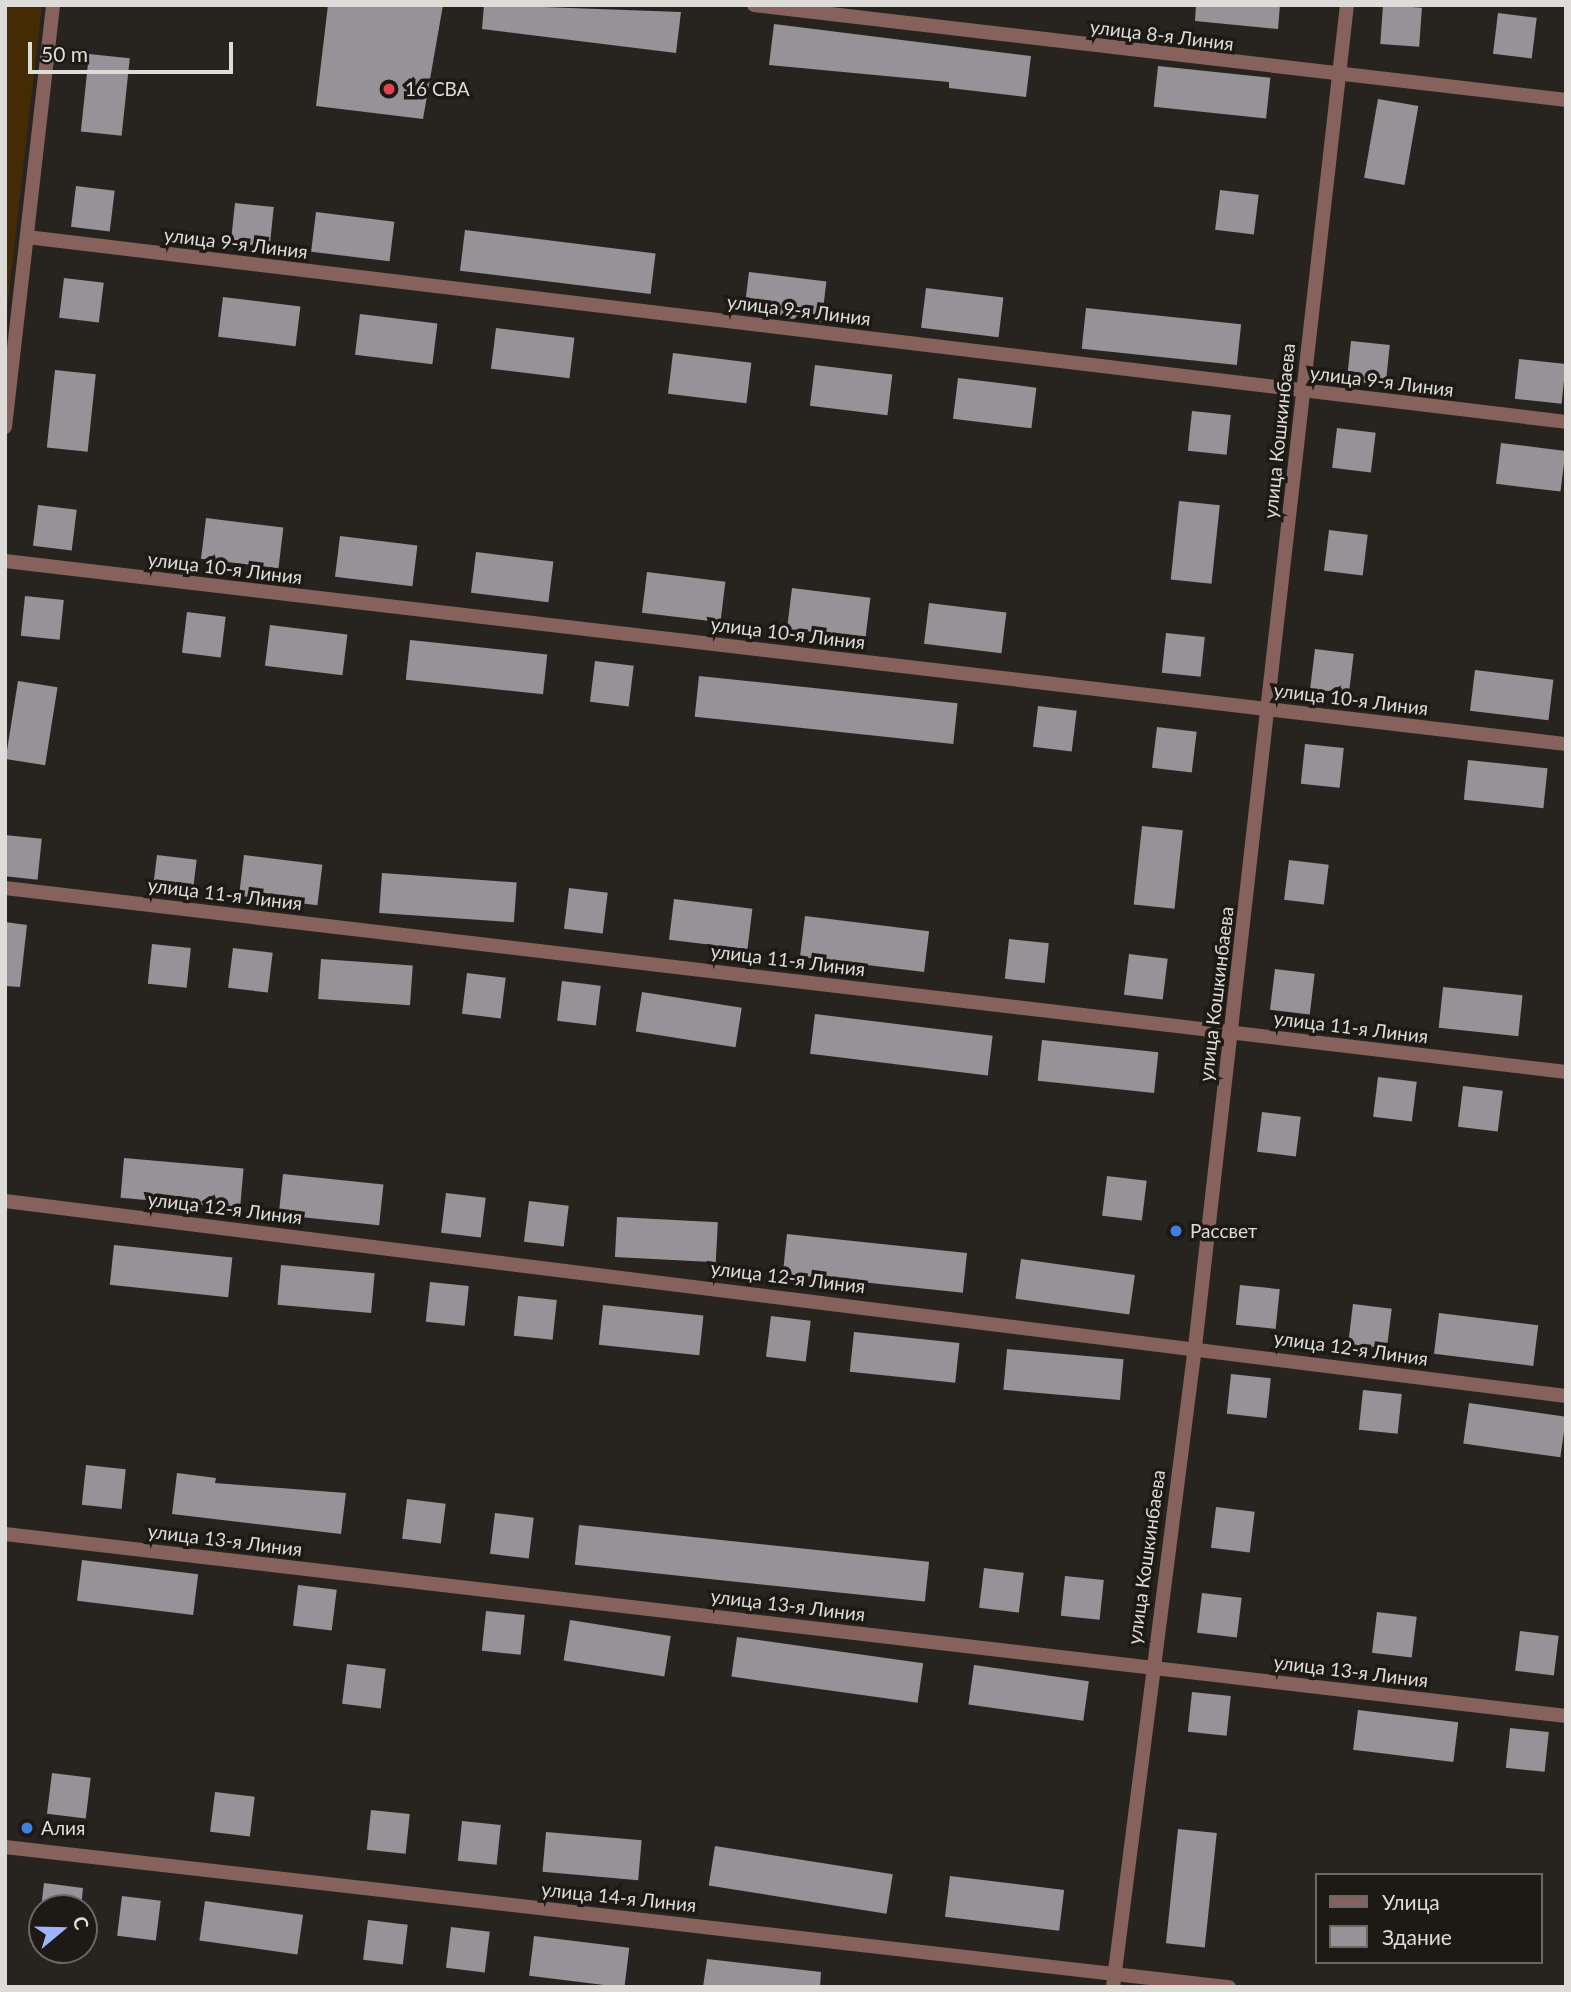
<!DOCTYPE html>
<meta charset="utf-8">
<style>
body{margin:0}
#map{position:relative;width:1571px;height:1992px;overflow:hidden;background:#272420;font-family:Lato,sans-serif}
div>[style]{position:absolute}
.green>*{inset:0;background:#452b03}
.building>*{inset:0;background:#959298;transform-origin:0 0}
.minor>*{height:14px;margin:-7px;padding:0 7px;transform-origin:7px;border-radius:7px;background:#87625d}
.dots>*{width:19px;height:19px;translate:-50% -50%;box-sizing:border-box;border:4px solid #1d1a16;border-radius:50%}
span{translate:-50% -50%;white-space:nowrap;text-align:center;line-height:1.15;-webkit-text-stroke:7px #1d1a16;paint-order:stroke}
.street-label{font-size:19px;color:#dedcd9}
.poi-label{font-size:19px;color:#dedcd9}
.left{translate:0 -50%;text-align:left}
.frame{position:absolute;inset:0;border:7px solid #dedcd9;pointer-events:none}
.legend{position:absolute;left:1315px;top:1873px;width:228px;height:91px;box-sizing:border-box;background:#1d1a16;border:2px solid #6a6864;margin:0;padding:9px 12px;list-style:none;font-size:21px;color:#dedcd9}
.legend li{display:flex;align-items:center;gap:14px;height:35px}
.legend b{width:35px;border:2px solid #6a6864}
.north{position:absolute;left:28px;top:1894px;width:70px;height:70px;box-sizing:border-box;background:#1d1a16;border:2px solid #6a6864;border-radius:50%;rotate:71deg;font-size:19px;font-weight:700;line-height:28px;text-align:center;color:#dedcd9}
.north::after{content:'';display:block;margin:auto;width:24px;height:32px;background:#a0b3fd;clip-path:polygon(50% 0,100% 100%,50% 72%,0 100%)}
.scale{position:absolute;left:28px;top:42px;width:205px;height:32px;box-sizing:border-box;border:4px solid #dedcd9;border-top:0;padding-left:9px;font-size:21px;line-height:24px;white-space:nowrap;color:#dedcd9;-webkit-text-stroke:5px #1d1a16;paint-order:stroke}
</style>
<div id="map">
<div class="green">
<div style="clip-path:polygon(5px 5px,42px 5px,5px 326px)"></div>
</div>
<div class="building">
<div style="clip-path:polygon(328px 5px,443px 5px,423px 119px,316px 106px)"></div>
<div style="clip-path:polygon(484px 5px,681px 12px,676px 53px,482px 29px)"></div>
<div style="clip-path:polygon(1196px 5px,1280px 5px,1278px 29px,1195px 21px)"></div>
<div style="left:1383px;top:5px;width:39px;height:39px;rotate:4deg"></div>
<div style="left:1498px;top:13px;width:39px;height:41px;rotate:7deg"></div>
<div style="clip-path:polygon(774px 24px,1031px 56px,1026px 97px,949px 88px,949px 82px,769px 65px)"></div>
<div style="left:89px;top:54px;width:41px;height:78px;rotate:6deg"></div>
<div style="left:1158px;top:66px;width:113px;height:41px;rotate:6deg"></div>
<div style="left:1378px;top:99px;width:41px;height:80px;rotate:10deg"></div>
<div style="left:76px;top:186px;width:39px;height:41px;rotate:7deg"></div>
<div style="left:1220px;top:190px;width:39px;height:40px;rotate:7deg"></div>
<div style="left:235px;top:203px;width:39px;height:40px;rotate:6deg"></div>
<div style="left:316px;top:212px;width:79px;height:40px;rotate:7deg"></div>
<div style="left:465px;top:230px;width:192px;height:41px;rotate:7deg"></div>
<div style="left:749px;top:272px;width:78px;height:41px;rotate:7deg"></div>
<div style="left:64px;top:278px;width:40px;height:40px;rotate:7deg"></div>
<div style="left:926px;top:288px;width:78px;height:40px;rotate:7deg"></div>
<div style="left:223px;top:297px;width:78px;height:40px;rotate:7deg"></div>
<div style="left:1086px;top:308px;width:156px;height:41px;rotate:6deg"></div>
<div style="left:360px;top:314px;width:78px;height:41px;rotate:7deg"></div>
<div style="left:496px;top:328px;width:79px;height:41px;rotate:7deg"></div>
<div style="left:1351px;top:341px;width:39px;height:40px;rotate:6deg"></div>
<div style="left:673px;top:353px;width:79px;height:41px;rotate:7deg"></div>
<div style="left:1519px;top:359px;width:47px;height:40px;rotate:6deg"></div>
<div style="left:815px;top:365px;width:78px;height:41px;rotate:7deg"></div>
<div style="left:55px;top:370px;width:41px;height:78px;rotate:6deg"></div>
<div style="left:958px;top:378px;width:79px;height:41px;rotate:7deg"></div>
<div style="left:1192px;top:411px;width:39px;height:40px;rotate:6deg"></div>
<div style="left:1337px;top:428px;width:39px;height:40px;rotate:7deg"></div>
<div style="left:1501px;top:443px;width:65px;height:41px;rotate:7deg"></div>
<div style="left:1179px;top:501px;width:41px;height:79px;rotate:6deg"></div>
<div style="left:38px;top:505px;width:39px;height:41px;rotate:7deg"></div>
<div style="left:206px;top:518px;width:78px;height:41px;rotate:7deg"></div>
<div style="left:1329px;top:530px;width:39px;height:41px;rotate:7deg"></div>
<div style="left:340px;top:536px;width:78px;height:41px;rotate:7deg"></div>
<div style="left:476px;top:552px;width:78px;height:41px;rotate:7deg"></div>
<div style="left:647px;top:572px;width:79px;height:41px;rotate:7deg"></div>
<div style="left:792px;top:588px;width:79px;height:41px;rotate:7deg"></div>
<div style="left:25px;top:596px;width:39px;height:40px;rotate:6deg"></div>
<div style="left:929px;top:603px;width:78px;height:41px;rotate:7deg"></div>
<div style="left:187px;top:612px;width:39px;height:41px;rotate:7deg"></div>
<div style="left:270px;top:625px;width:78px;height:41px;rotate:7deg"></div>
<div style="left:1166px;top:633px;width:39px;height:40px;rotate:6deg"></div>
<div style="left:410px;top:640px;width:138px;height:40px;rotate:6deg"></div>
<div style="left:1315px;top:649px;width:39px;height:40px;rotate:7deg"></div>
<div style="left:595px;top:661px;width:39px;height:41px;rotate:7deg"></div>
<div style="left:1475px;top:670px;width:79px;height:41px;rotate:7deg"></div>
<div style="left:699px;top:676px;width:260px;height:41px;rotate:6deg"></div>
<div style="left:18px;top:681px;width:40px;height:79px;rotate:9deg"></div>
<div style="left:1038px;top:706px;width:39px;height:41px;rotate:7deg"></div>
<div style="left:1157px;top:727px;width:40px;height:41px;rotate:7deg"></div>
<div style="left:1305px;top:744px;width:39px;height:40px;rotate:6deg"></div>
<div style="left:1468px;top:760px;width:80px;height:40px;rotate:6deg"></div>
<div style="left:1142px;top:826px;width:41px;height:79px;rotate:6deg"></div>
<div style="left:5px;top:835px;width:37px;height:41px;rotate:6deg"></div>
<div style="left:157px;top:855px;width:40px;height:40px;rotate:7deg"></div>
<div style="left:244px;top:855px;width:79px;height:41px;rotate:7deg"></div>
<div style="left:1289px;top:860px;width:40px;height:40px;rotate:7deg"></div>
<div style="left:382px;top:873px;width:135px;height:40px;rotate:4deg"></div>
<div style="left:569px;top:888px;width:39px;height:41px;rotate:7deg"></div>
<div style="left:674px;top:899px;width:79px;height:41px;rotate:7deg"></div>
<div style="left:805px;top:916px;width:125px;height:41px;rotate:7deg"></div>
<div style="clip-path:polygon(5px 922px,27px 925px,20px 987px,5px 986px)"></div>
<div style="left:1009px;top:939px;width:40px;height:40px;rotate:6deg"></div>
<div style="left:152px;top:944px;width:39px;height:40px;rotate:6deg"></div>
<div style="left:233px;top:948px;width:40px;height:40px;rotate:7deg"></div>
<div style="left:1129px;top:954px;width:39px;height:41px;rotate:7deg"></div>
<div style="left:321px;top:959px;width:92px;height:40px;rotate:4deg"></div>
<div style="left:1275px;top:969px;width:40px;height:41px;rotate:7deg"></div>
<div style="left:467px;top:973px;width:39px;height:41px;rotate:7deg"></div>
<div style="left:562px;top:981px;width:39px;height:40px;rotate:7deg"></div>
<div style="left:1443px;top:987px;width:80px;height:41px;rotate:6deg"></div>
<div style="left:642px;top:992px;width:101px;height:40px;rotate:9deg"></div>
<div style="left:815px;top:1014px;width:179px;height:40px;rotate:7deg"></div>
<div style="left:1042px;top:1040px;width:117px;height:41px;rotate:6deg"></div>
<div style="left:1378px;top:1077px;width:39px;height:40px;rotate:7deg"></div>
<div style="left:1463px;top:1086px;width:40px;height:41px;rotate:7deg"></div>
<div style="left:1262px;top:1112px;width:39px;height:40px;rotate:7deg"></div>
<div style="left:124px;top:1158px;width:120px;height:40px;rotate:5deg"></div>
<div style="left:283px;top:1174px;width:101px;height:41px;rotate:6deg"></div>
<div style="left:1107px;top:1176px;width:40px;height:40px;rotate:7deg"></div>
<div style="left:446px;top:1193px;width:40px;height:40px;rotate:7deg"></div>
<div style="left:529px;top:1201px;width:40px;height:41px;rotate:7deg"></div>
<div style="left:617px;top:1217px;width:101px;height:40px;rotate:3deg"></div>
<div style="left:787px;top:1234px;width:181px;height:40px;rotate:6deg"></div>
<div style="left:114px;top:1245px;width:119px;height:40px;rotate:6deg"></div>
<div style="left:1021px;top:1259px;width:115px;height:40px;rotate:8deg"></div>
<div style="left:281px;top:1265px;width:94px;height:40px;rotate:5deg"></div>
<div style="left:430px;top:1282px;width:39px;height:40px;rotate:6deg"></div>
<div style="left:1240px;top:1285px;width:40px;height:40px;rotate:6deg"></div>
<div style="left:518px;top:1296px;width:39px;height:40px;rotate:6deg"></div>
<div style="left:1353px;top:1304px;width:39px;height:40px;rotate:7deg"></div>
<div style="left:603px;top:1305px;width:101px;height:40px;rotate:6deg"></div>
<div style="left:1439px;top:1313px;width:100px;height:41px;rotate:7deg"></div>
<div style="left:771px;top:1316px;width:40px;height:41px;rotate:7deg"></div>
<div style="left:854px;top:1332px;width:106px;height:40px;rotate:6deg"></div>
<div style="left:1007px;top:1349px;width:117px;height:41px;rotate:5deg"></div>
<div style="left:1231px;top:1374px;width:40px;height:40px;rotate:6deg"></div>
<div style="left:1363px;top:1390px;width:39px;height:40px;rotate:6deg"></div>
<div style="left:1469px;top:1403px;width:98px;height:41px;rotate:8deg"></div>
<div style="left:86px;top:1465px;width:40px;height:40px;rotate:6deg"></div>
<div style="clip-path:polygon(177px 1473px,216px 1478px,215px 1483px,346px 1493px,341px 1534px,172px 1514px)"></div>
<div style="left:407px;top:1499px;width:39px;height:40px;rotate:7deg"></div>
<div style="left:1216px;top:1507px;width:39px;height:41px;rotate:7deg"></div>
<div style="left:495px;top:1513px;width:39px;height:41px;rotate:7deg"></div>
<div style="left:579px;top:1525px;width:352px;height:40px;rotate:6deg"></div>
<div style="left:82px;top:1560px;width:117px;height:41px;rotate:7deg"></div>
<div style="left:984px;top:1568px;width:40px;height:40px;rotate:7deg"></div>
<div style="left:1065px;top:1576px;width:39px;height:40px;rotate:6deg"></div>
<div style="left:298px;top:1585px;width:39px;height:41px;rotate:7deg"></div>
<div style="left:1202px;top:1593px;width:40px;height:40px;rotate:7deg"></div>
<div style="left:486px;top:1611px;width:39px;height:40px;rotate:6deg"></div>
<div style="left:1377px;top:1612px;width:40px;height:41px;rotate:7deg"></div>
<div style="left:570px;top:1620px;width:102px;height:41px;rotate:9deg"></div>
<div style="left:1520px;top:1631px;width:39px;height:40px;rotate:7deg"></div>
<div style="left:737px;top:1637px;width:188px;height:40px;rotate:8deg"></div>
<div style="left:347px;top:1664px;width:39px;height:40px;rotate:7deg"></div>
<div style="left:974px;top:1665px;width:116px;height:40px;rotate:8deg"></div>
<div style="left:1192px;top:1692px;width:39px;height:40px;rotate:6deg"></div>
<div style="left:1358px;top:1710px;width:101px;height:40px;rotate:7deg"></div>
<div style="left:1510px;top:1728px;width:39px;height:40px;rotate:6deg"></div>
<div style="left:52px;top:1773px;width:39px;height:41px;rotate:7deg"></div>
<div style="left:215px;top:1792px;width:40px;height:40px;rotate:7deg"></div>
<div style="left:371px;top:1810px;width:39px;height:40px;rotate:6deg"></div>
<div style="left:462px;top:1821px;width:39px;height:40px;rotate:6deg"></div>
<div style="left:1178px;top:1829px;width:39px;height:115px;rotate:6deg"></div>
<div style="left:546px;top:1832px;width:96px;height:40px;rotate:5deg"></div>
<div style="left:715px;top:1846px;width:180px;height:40px;rotate:9deg"></div>
<div style="left:950px;top:1876px;width:115px;height:41px;rotate:7deg"></div>
<div style="clip-path:polygon(44px 1883px,83px 1888px,81px 1908px,41px 1908px)"></div>
<div style="left:122px;top:1896px;width:39px;height:40px;rotate:7deg"></div>
<div style="left:205px;top:1901px;width:99px;height:40px;rotate:8deg"></div>
<div style="left:368px;top:1920px;width:40px;height:40px;rotate:7deg"></div>
<div style="left:451px;top:1927px;width:39px;height:41px;rotate:7deg"></div>
<div style="left:534px;top:1936px;width:96px;height:40px;rotate:7deg"></div>
<div style="clip-path:polygon(707px 1959px,821px 1972px,820px 1987px,703px 1987px)"></div>
</div>
<div class="minor">
<div style="left:754px;top:5px;width:818px;rotate:6.67deg"></div>
<div style="left:27px;top:237px;width:1550px;rotate:6.85deg"></div>
<div style="left:5px;top:427px;width:425px;rotate:-83.5deg"></div>
<div style="left:5px;top:561px;width:1572px;rotate:6.69deg"></div>
<div style="left:5px;top:888px;width:1572px;rotate:6.72deg"></div>
<div style="left:5px;top:1201px;width:1573px;rotate:7.12deg"></div>
<div style="left:5px;top:1534px;width:1572px;rotate:6.65deg"></div>
<div style="left:5px;top:1847px;width:1232px;rotate:6.53deg"></div>
<div style="left:1113px;top:1987px;width:645px;rotate:-82.7deg"></div>
<div style="left:1195px;top:1347px;width:1351px;rotate:-83.54deg"></div>
</div>
<div class="dots">
<div style="left:389px;top:89px;background:#e0444e"></div>
<div style="left:1176px;top:1231px;background:#3f7fe0"></div>
<div style="left:27px;top:1828px;background:#3f7fe0"></div>
</div>
<div class="street-label">
<span style="left:1162px;top:35px;rotate:7deg">улица 8-я Линия</span>
<span style="left:236px;top:243px;rotate:7deg">улица 9-я Линия</span>
<span style="left:799px;top:310px;rotate:7deg">улица 9-я Линия</span>
<span style="left:1382px;top:381px;rotate:7deg">улица 9-я Линия</span>
<span style="left:1279px;top:431px;rotate:-84deg">улица Кошкинбаева</span>
<span style="left:225px;top:568px;rotate:7deg">улица 10-я Линия</span>
<span style="left:788px;top:633px;rotate:7deg">улица 10-я Линия</span>
<span style="left:1351px;top:699px;rotate:7deg">улица 10-я Линия</span>
<span style="left:225px;top:894px;rotate:7deg">улица 11-я Линия</span>
<span style="left:788px;top:960px;rotate:7deg">улица 11-я Линия</span>
<span style="left:1216px;top:994px;rotate:-83deg">улица Кошкинбаева</span>
<span style="left:1351px;top:1027px;rotate:7deg">улица 11-я Линия</span>
<span style="left:225px;top:1208px;rotate:7deg">улица 12-я Линия</span>
<span style="left:788px;top:1277px;rotate:7deg">улица 12-я Линия</span>
<span style="left:1351px;top:1348px;rotate:8deg">улица 12-я Линия</span>
<span style="left:225px;top:1540px;rotate:7deg">улица 13-я Линия</span>
<span style="left:1146px;top:1557px;rotate:-82deg">улица Кошкинбаева</span>
<span style="left:788px;top:1605px;rotate:7deg">улица 13-я Линия</span>
<span style="left:1351px;top:1671px;rotate:7deg">улица 13-я Линия</span>
<span style="left:619px;top:1897px;rotate:6deg">улица 14-я Линия</span>
</div>
<div class="poi-label">
<span class="left" style="left:405px;top:89px">16 СВА</span>
<span class="left" style="left:1190px;top:1231px">Рассвет</span>
<span class="left" style="left:41px;top:1828px">Алия</span>
</div>
<div class="frame"></div>
<ul class="legend">
<li><b style="height:9px;background:#87625d"></b>Улица</li>
<li><b style="height:19px;background:#959298"></b>Здание</li>
</ul>
<div class="north">С</div>
<div class="scale">50 m</div>
</div>
